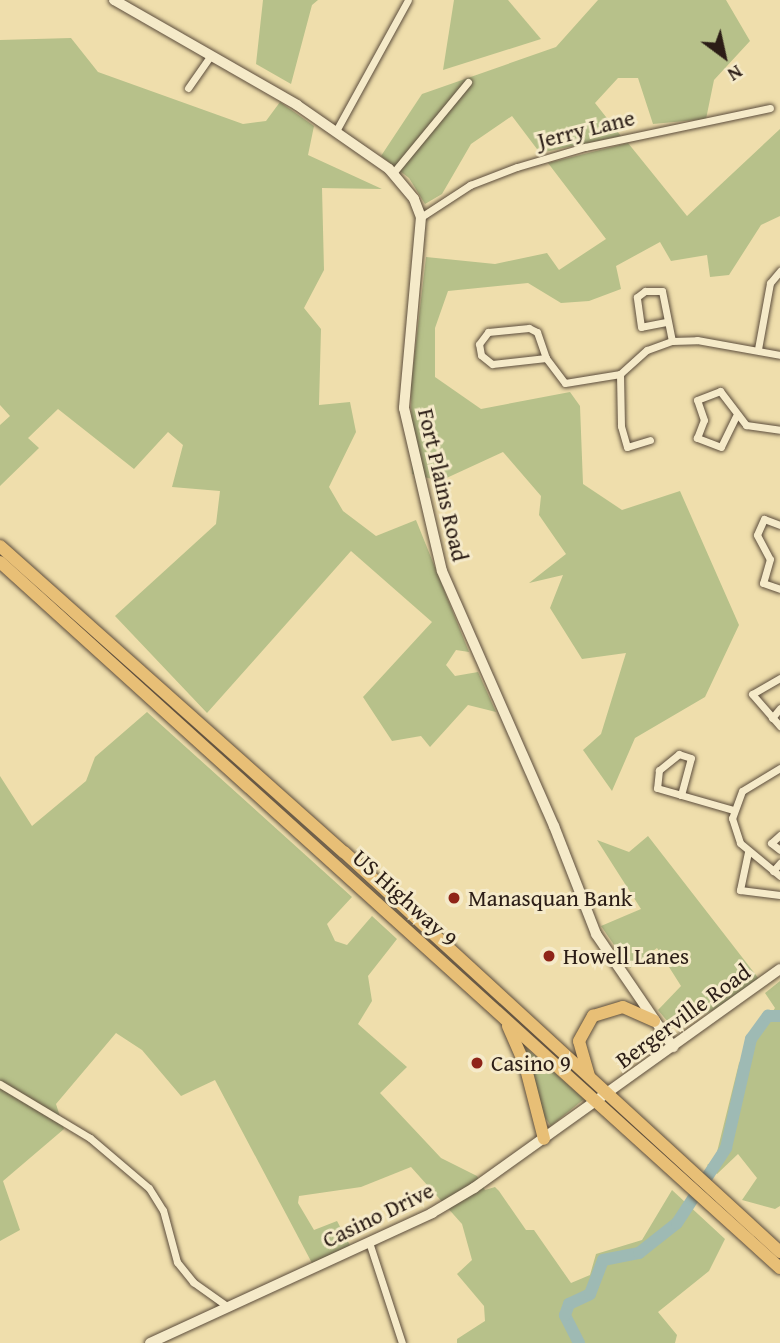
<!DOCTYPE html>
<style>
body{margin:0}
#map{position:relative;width:780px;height:1343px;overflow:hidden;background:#efdeac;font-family:"Gentium Book Plus",serif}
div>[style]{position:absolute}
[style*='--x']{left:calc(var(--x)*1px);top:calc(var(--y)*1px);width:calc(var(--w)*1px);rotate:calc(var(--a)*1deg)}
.green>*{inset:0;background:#b7c18a}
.river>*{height:12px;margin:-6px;padding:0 6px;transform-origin:6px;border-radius:6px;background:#9ebab4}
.roads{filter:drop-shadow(0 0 2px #5c4d3c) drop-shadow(0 0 2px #5c4d3c)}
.street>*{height:7px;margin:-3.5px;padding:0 3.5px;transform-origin:3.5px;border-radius:3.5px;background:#f5eac9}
.secondary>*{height:10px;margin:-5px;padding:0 5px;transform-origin:5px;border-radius:5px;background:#f5eac9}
.highway>*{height:12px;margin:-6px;padding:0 6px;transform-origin:6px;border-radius:6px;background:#e8bf76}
.dots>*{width:19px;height:19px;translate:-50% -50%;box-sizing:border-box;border:4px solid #f5eac9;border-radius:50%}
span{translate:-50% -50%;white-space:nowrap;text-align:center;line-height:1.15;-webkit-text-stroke:6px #f5eac9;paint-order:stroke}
.street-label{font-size:23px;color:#2b1d16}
.poi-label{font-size:23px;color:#2b1d16}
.left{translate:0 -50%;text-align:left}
.north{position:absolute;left:689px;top:21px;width:70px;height:70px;-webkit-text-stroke:5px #f5eac9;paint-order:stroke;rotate:147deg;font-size:19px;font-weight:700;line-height:28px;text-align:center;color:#2b1d16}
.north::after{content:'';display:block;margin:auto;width:24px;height:32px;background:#2b1d16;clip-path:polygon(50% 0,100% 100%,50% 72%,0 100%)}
</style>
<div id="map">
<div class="green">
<i style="clip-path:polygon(263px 0,318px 0,312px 5px,291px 84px,256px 64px)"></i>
<i style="clip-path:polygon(454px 0,508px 0,541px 39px,443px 70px)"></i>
<i style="clip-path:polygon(598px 0,726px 0,750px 41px,714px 80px,706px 119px,653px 124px,638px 78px,618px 78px,595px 103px,621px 136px,540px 153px,512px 116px,471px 144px,442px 194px,425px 204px,409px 178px,381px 156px,422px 94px,556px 47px)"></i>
<i style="clip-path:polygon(71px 38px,98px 72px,243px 124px,266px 121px,280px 102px,314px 126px,308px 155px,382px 189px,322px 188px,324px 270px,304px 308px,321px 329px,319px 405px,350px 402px,356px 432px,329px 487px,343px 511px,376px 536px,416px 520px,469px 652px,456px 650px,446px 665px,455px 676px,478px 672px,496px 712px,468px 705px,430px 747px,421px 736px,392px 741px,363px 697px,432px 622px,351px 551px,207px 713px,115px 616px,216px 524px,220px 491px,172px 487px,183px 445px,168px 432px,134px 469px,58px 409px,28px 438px,39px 448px,0 486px,0 425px,10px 416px,0 405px,0 40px)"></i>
<i style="clip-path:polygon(780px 129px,780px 216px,761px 225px,729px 275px,710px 277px,707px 255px,671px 261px,660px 242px,616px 266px,621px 289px,589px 301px,561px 303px,528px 283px,448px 291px,435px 328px,435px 377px,481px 409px,570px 392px,580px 406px,583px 484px,622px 510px,680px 491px,739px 625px,705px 697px,635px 738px,612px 791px,583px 750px,601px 734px,626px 653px,582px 659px,550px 608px,563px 575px,529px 583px,566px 554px,539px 515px,541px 496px,503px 452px,440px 481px,412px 474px,411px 385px,426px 257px,495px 264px,547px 253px,559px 270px,606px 239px,548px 163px,628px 143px,687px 216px)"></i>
<i style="clip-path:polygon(147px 712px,352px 897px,327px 924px,335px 941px,347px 945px,372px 916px,397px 939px,368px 976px,372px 1001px,358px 1024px,407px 1067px,380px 1093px,441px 1158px,477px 1176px,485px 1190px,495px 1187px,499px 1191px,526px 1230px,534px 1230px,571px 1283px,590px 1275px,596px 1254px,642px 1240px,672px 1190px,725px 1239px,709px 1271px,658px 1312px,677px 1335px,675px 1343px,457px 1343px,457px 1339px,485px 1321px,484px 1306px,457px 1274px,472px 1260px,462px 1224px,411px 1167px,361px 1187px,299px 1196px,298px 1203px,314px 1230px,337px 1221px,351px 1247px,313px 1265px,215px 1080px,181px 1096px,142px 1050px,116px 1033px,56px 1104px,64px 1129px,3px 1181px,20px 1230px,0 1241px,0 776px,32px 826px,86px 781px,95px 757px)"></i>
<i style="clip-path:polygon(648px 836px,759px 979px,720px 1007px,673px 1028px,658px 1010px,681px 986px,657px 948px,630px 968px,601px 926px,641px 909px,597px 840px,629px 852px)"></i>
<i style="clip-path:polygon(780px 981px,780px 1206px,775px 1209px,742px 1200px,757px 1178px,738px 1154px,717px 1174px,707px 1165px,715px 1160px,739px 1063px,775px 1008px,765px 993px)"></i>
<i style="clip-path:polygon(525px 1047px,584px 1099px,551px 1126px,544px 1116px)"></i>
</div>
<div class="river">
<i style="--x:579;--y:1343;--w:31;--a:-117"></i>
<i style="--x:565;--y:1315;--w:12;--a:-70"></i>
<i style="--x:569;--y:1304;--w:23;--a:-25"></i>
<i style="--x:590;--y:1294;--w:36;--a:-69"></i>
<i style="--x:603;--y:1260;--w:37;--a:-11"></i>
<i style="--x:639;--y:1253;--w:48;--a:-38.3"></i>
<i style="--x:677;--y:1223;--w:90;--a:-56.8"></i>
<i style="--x:726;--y:1148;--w:112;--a:-77.1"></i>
<i style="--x:751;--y:1039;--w:29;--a:-54"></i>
<i style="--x:768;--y:1016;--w:12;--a:0"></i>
</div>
<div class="roads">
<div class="street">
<i style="--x:188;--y:88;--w:40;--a:-55.1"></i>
<i style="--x:336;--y:131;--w:149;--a:-61.2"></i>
<i style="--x:393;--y:173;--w:118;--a:-50.5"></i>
<i style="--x:421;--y:217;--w:59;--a:-33.1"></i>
<i style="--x:470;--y:185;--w:50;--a:-21"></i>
<i style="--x:517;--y:167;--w:71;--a:-16.4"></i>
<i style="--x:585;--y:147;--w:189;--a:-11.9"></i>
<i style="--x:666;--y:322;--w:25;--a:169"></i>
<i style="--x:641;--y:327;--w:30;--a:-98"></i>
<i style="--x:637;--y:297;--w:10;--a:-37"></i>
<i style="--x:645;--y:291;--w:17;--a:0"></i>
<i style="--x:662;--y:291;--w:51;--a:78.7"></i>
<i style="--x:758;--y:349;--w:67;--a:-79.7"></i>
<i style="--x:770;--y:283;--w:16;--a:-50"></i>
<i style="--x:546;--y:358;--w:54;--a:173.7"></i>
<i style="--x:492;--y:364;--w:14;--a:-141"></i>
<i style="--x:481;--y:355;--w:11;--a:-100"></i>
<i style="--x:479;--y:344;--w:15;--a:-53"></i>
<i style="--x:488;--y:332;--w:41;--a:-5.6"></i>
<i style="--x:529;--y:328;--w:9;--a:27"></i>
<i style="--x:537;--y:332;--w:28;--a:71"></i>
<i style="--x:546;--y:358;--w:31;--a:53"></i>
<i style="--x:565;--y:383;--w:56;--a:-9.3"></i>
<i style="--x:736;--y:416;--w:34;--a:116"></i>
<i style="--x:721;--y:447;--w:26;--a:-159"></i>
<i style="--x:697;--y:438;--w:19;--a:-69"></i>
<i style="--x:704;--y:420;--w:21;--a:-109"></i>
<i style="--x:697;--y:400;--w:25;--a:-21"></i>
<i style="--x:720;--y:391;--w:43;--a:52.6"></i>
<i style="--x:746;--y:425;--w:34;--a:8"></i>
<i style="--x:650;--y:440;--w:24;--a:163"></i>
<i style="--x:627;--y:447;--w:22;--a:-106"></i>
<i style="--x:621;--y:426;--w:52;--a:-91.1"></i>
<i style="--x:620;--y:374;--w:36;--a:-42"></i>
<i style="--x:647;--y:350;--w:27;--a:-20"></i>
<i style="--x:672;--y:341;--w:25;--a:-2"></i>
<i style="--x:697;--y:340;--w:84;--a:10.2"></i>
<i style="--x:780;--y:525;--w:17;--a:-159"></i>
<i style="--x:764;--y:519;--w:17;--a:114"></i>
<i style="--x:757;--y:535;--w:27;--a:62"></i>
<i style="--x:770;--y:559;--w:25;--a:106"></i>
<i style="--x:763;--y:583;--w:18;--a:19"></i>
<i style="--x:780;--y:678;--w:32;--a:150"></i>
<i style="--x:752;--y:694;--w:43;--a:48.8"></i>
<i style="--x:772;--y:718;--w:13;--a:-51"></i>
<i style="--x:780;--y:768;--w:44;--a:148.8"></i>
<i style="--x:742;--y:791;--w:29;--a:110"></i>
<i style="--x:732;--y:818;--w:26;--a:72"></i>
<i style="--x:740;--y:843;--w:52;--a:39.5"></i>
<i style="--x:681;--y:795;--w:38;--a:-75"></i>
<i style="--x:691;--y:758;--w:13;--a:-162"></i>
<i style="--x:679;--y:754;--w:26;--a:141"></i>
<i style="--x:659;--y:770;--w:18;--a:96"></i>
<i style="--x:657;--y:788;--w:25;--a:16"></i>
<i style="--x:681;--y:795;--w:54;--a:16.1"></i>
<i style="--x:780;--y:835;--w:12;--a:138"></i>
<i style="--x:771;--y:843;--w:11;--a:38"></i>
<i style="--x:748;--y:852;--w:39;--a:102"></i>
<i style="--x:740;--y:890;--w:40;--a:7.1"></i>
<i style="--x:773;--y:871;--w:11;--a:-49"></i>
<i style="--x:0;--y:1084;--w:105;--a:31"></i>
<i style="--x:90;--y:1138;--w:77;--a:40.3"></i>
<i style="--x:149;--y:1188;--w:26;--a:58"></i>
<i style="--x:163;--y:1210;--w:54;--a:74.9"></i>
<i style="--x:177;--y:1262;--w:26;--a:51"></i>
<i style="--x:193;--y:1282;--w:43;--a:35.5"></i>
<i style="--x:369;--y:1242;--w:106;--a:71.9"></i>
</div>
<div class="secondary">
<i style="--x:114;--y:0;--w:211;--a:29.8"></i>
<i style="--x:297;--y:105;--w:112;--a:34.8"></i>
<i style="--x:389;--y:169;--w:39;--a:50"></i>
<i style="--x:414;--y:199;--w:19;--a:69"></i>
<i style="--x:421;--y:217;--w:192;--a:95.1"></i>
<i style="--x:404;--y:408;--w:167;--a:76.9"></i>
<i style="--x:442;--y:571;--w:279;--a:66.3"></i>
<i style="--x:554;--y:826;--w:116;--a:68.7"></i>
<i style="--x:596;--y:934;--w:137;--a:55.7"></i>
<i style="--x:150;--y:1343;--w:311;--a:-24.7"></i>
<i style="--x:432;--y:1213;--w:49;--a:-30.8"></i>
<i style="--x:474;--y:1188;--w:376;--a:-35.6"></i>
</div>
<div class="highway">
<i style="--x:0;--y:546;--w:460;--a:41.7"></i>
<i style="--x:344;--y:852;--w:592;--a:42.53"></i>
<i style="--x:0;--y:562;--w:1052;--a:42.15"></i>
<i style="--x:508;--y:1026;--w:43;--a:66.4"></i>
<i style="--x:525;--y:1065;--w:76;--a:75.6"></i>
<i style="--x:589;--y:1076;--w:36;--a:-106"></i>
<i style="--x:579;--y:1041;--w:29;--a:-61"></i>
<i style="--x:593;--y:1016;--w:31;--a:-17"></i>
<i style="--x:623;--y:1007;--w:34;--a:24"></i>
</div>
</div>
<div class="dots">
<i style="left:454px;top:898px;background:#8f2418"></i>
<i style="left:549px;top:956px;background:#8f2418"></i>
<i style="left:477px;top:1063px;background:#8f2418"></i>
</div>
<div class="street-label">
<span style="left:586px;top:129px;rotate:-14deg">Jerry Lane</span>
<span style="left:443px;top:485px;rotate:77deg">Fort Plains Road</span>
<span style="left:405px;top:898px;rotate:42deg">US Highway 9</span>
<span style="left:683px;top:1016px;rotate:-36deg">Bergerville Road</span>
<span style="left:378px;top:1215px;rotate:-26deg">Casino Drive</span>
</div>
<div class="poi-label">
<span class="left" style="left:468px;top:898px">Manasquan Bank</span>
<span class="left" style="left:563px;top:956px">Howell Lanes</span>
<span class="left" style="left:491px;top:1063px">Casino 9</span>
</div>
<div class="north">N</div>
</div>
